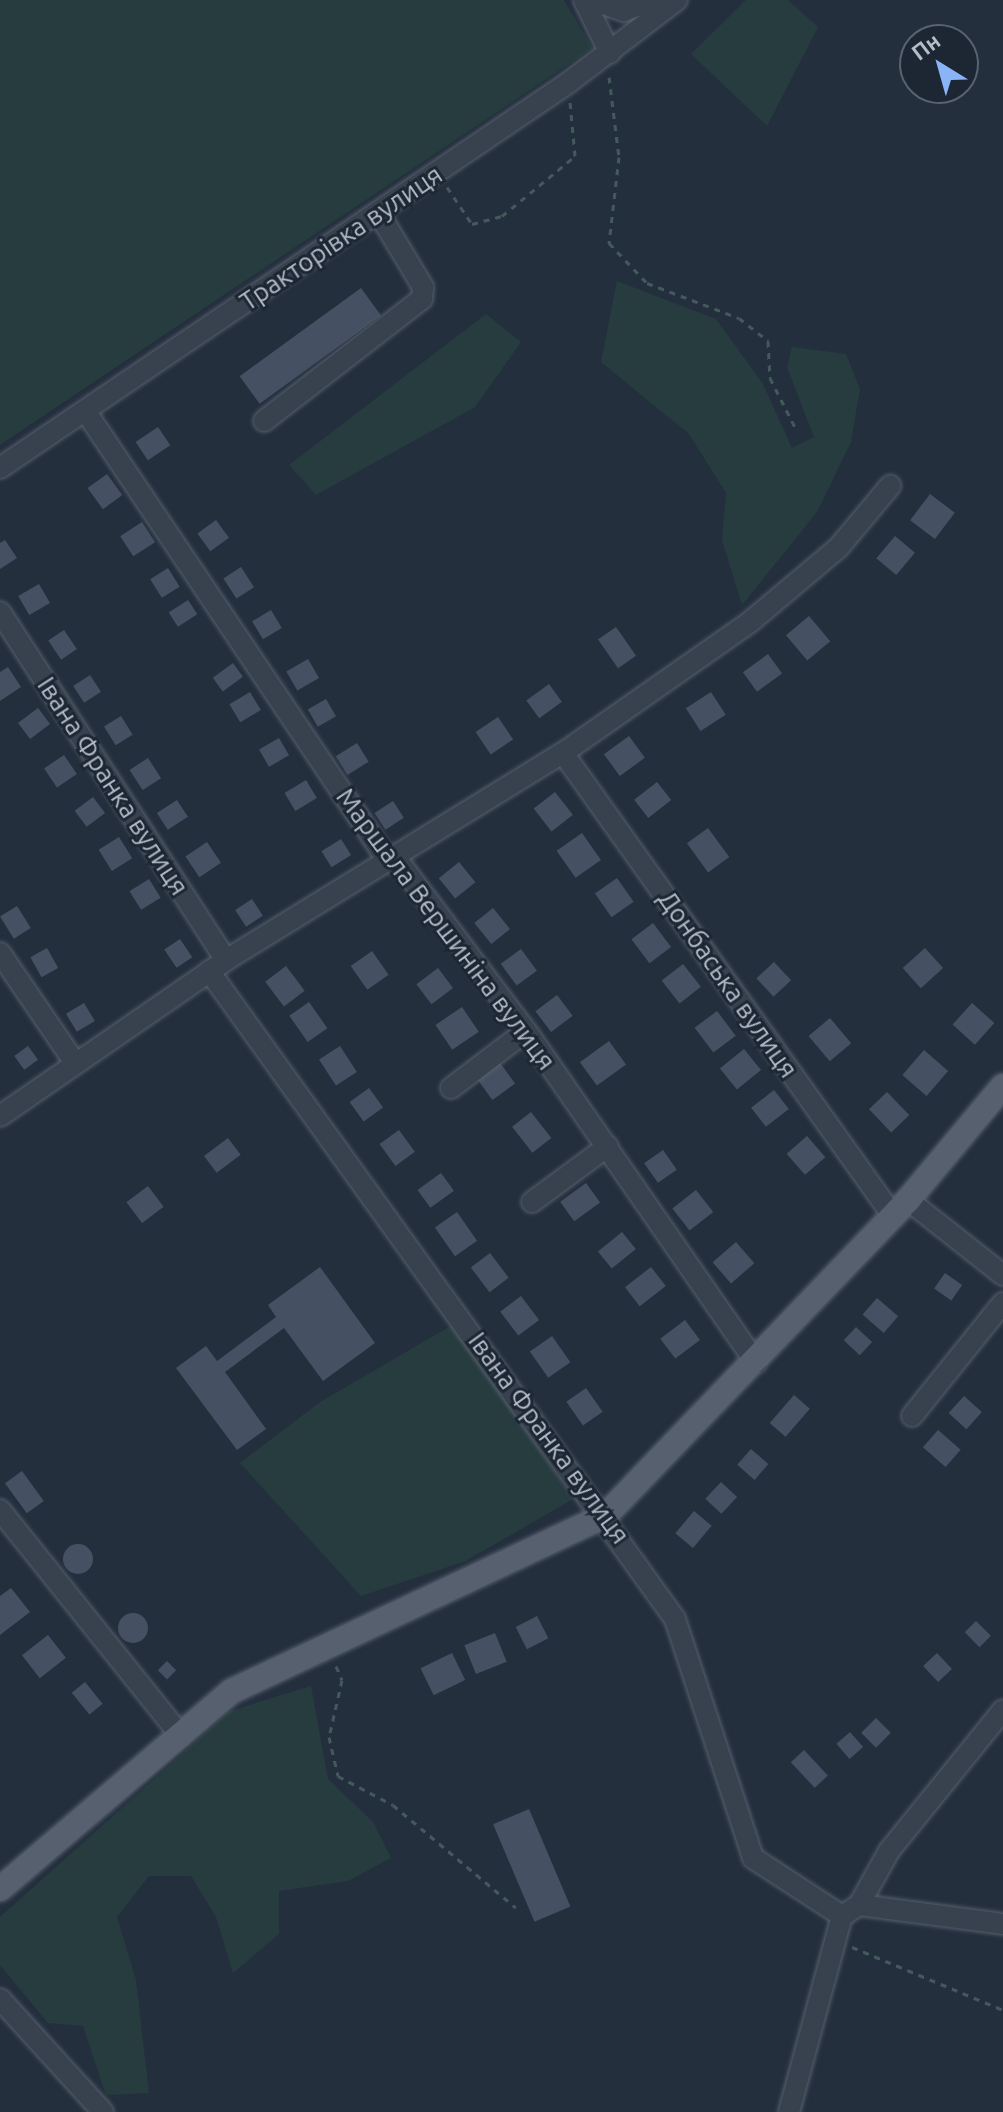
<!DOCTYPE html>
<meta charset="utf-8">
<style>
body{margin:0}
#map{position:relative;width:1003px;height:2112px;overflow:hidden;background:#242f3e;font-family:Ubuntu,sans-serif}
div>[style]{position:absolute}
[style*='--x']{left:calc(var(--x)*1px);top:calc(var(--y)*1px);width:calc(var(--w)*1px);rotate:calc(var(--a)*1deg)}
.green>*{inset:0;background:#263c3f}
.building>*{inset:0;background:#455162;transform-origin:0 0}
.round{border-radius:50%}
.path>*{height:3px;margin-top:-1.5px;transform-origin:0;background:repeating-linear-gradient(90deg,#44595c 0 6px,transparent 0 12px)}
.roads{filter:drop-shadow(0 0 2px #565f6c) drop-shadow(0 0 2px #565f6c)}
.minor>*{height:20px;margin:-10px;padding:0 10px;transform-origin:10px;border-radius:10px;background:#38414e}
.major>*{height:24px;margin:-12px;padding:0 12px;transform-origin:12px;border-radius:12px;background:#56606e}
span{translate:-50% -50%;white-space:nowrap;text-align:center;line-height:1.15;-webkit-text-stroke:6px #1d2633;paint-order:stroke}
.street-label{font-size:26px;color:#b4bcc9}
.north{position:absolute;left:899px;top:24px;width:80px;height:80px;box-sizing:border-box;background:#1d2633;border:2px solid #59626f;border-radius:50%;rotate:323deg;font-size:22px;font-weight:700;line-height:32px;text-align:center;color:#b4bcc9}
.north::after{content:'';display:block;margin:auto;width:28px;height:36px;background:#8ab4f8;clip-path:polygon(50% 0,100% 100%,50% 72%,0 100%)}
</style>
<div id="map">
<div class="green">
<i style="clip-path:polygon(0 0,564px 0,593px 48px,0 445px)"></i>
<i style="clip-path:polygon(746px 0,788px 0,818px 27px,767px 126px,691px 54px)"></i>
<i style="clip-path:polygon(617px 281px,716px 319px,763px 384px,792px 448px,814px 437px,787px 367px,792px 347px,846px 354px,860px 389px,851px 442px,817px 512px,742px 605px,722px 540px,726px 493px,689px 434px,601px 362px)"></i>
<i style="clip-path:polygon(486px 314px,521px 342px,475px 407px,316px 495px,289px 465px)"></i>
<i style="clip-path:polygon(454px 1324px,573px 1499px,466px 1561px,361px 1596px,240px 1463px,320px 1402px)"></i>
<i style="clip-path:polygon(311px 1686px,328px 1779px,373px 1822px,391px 1858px,348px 1881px,279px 1891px,279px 1934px,233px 1973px,216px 1917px,191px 1876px,149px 1876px,117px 1917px,136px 1980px,149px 2093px,106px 2095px,83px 2026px,48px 2023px,0 1965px,0 1917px,230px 1711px)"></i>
</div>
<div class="building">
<i style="left:361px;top:288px;width:34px;height:150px;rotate:54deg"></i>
<i style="left:158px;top:427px;width:22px;height:27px;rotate:56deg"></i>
<i style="left:107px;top:474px;width:26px;height:24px;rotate:54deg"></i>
<i style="left:930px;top:494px;width:31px;height:33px;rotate:37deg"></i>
<i style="left:216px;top:520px;width:22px;height:23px;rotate:54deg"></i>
<i style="left:142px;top:522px;width:24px;height:26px;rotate:57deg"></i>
<i style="left:895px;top:536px;width:26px;height:29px;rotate:40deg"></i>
<i style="clip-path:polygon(5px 540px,17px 558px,0 569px,0 543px)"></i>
<i style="left:241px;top:567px;width:24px;height:21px;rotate:57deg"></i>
<i style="left:168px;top:568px;width:22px;height:21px;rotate:58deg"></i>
<i style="left:39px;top:584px;width:22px;height:24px;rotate:60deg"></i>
<i style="left:188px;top:600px;width:17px;height:23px;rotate:57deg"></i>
<i style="left:271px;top:610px;width:21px;height:22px;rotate:59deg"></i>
<i style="left:809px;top:616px;width:33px;height:30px;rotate:50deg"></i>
<i style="left:616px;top:627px;width:35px;height:22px;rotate:55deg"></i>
<i style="left:64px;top:630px;width:23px;height:19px;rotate:56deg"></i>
<i style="left:768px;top:654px;width:24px;height:31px;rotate:54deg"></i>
<i style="left:308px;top:659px;width:22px;height:25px;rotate:60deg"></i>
<i style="left:233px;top:663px;width:17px;height:25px;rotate:54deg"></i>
<i style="clip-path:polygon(8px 667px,21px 687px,0 701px,0 672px)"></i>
<i style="left:90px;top:675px;width:20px;height:20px;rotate:57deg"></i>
<i style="left:549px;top:684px;width:22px;height:28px;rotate:54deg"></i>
<i style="left:250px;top:692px;width:21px;height:24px;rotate:59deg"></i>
<i style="left:711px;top:692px;width:27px;height:30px;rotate:57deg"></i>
<i style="left:326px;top:699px;width:20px;height:21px;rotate:60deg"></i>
<i style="left:38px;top:708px;width:20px;height:25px;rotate:53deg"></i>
<i style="left:121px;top:716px;width:22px;height:20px;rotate:58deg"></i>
<i style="left:498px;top:717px;width:27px;height:27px;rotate:56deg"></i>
<i style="left:629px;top:736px;width:27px;height:31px;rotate:54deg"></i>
<i style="left:279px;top:738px;width:20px;height:23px;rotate:60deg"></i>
<i style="left:357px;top:743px;width:22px;height:25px;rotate:58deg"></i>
<i style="left:64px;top:755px;width:23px;height:24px;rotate:56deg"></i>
<i style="left:148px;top:758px;width:24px;height:22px;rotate:57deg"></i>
<i style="left:306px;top:780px;width:21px;height:25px;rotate:59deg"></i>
<i style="left:657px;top:782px;width:23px;height:29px;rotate:52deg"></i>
<i style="left:555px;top:792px;width:29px;height:27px;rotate:52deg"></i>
<i style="left:93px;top:797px;width:20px;height:23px;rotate:53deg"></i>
<i style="left:177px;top:800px;width:20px;height:24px;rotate:57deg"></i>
<i style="left:393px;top:801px;width:20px;height:22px;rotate:57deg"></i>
<i style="left:708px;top:828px;width:36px;height:26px;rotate:54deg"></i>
<i style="left:582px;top:833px;width:33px;height:31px;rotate:55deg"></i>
<i style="left:119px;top:837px;width:25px;height:24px;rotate:58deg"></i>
<i style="left:341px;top:839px;width:19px;height:23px;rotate:58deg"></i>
<i style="left:207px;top:842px;width:25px;height:26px;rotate:56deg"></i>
<i style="left:459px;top:862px;width:26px;height:26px;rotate:51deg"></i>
<i style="left:617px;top:878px;width:29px;height:27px;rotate:55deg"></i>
<i style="left:149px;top:879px;width:22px;height:23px;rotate:58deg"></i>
<i style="left:252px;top:899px;width:20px;height:20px;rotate:57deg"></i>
<i style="left:17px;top:906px;width:26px;height:20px;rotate:58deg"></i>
<i style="left:493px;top:908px;width:27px;height:24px;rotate:51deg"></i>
<i style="left:653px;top:923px;width:30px;height:27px;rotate:53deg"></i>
<i style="left:180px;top:939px;width:22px;height:19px;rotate:56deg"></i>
<i style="left:47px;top:948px;width:23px;height:19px;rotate:61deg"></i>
<i style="left:925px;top:948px;width:27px;height:30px;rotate:48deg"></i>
<i style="left:521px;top:949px;width:27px;height:25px;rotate:54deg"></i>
<i style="left:372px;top:951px;width:29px;height:26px;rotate:55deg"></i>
<i style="left:774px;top:962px;width:25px;height:24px;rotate:47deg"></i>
<i style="left:683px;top:964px;width:29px;height:27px;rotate:52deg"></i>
<i style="left:286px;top:966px;width:31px;height:26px;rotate:53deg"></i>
<i style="left:438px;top:968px;width:25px;height:27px;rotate:53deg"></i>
<i style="left:557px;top:995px;width:26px;height:27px;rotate:53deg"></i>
<i style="left:309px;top:1002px;width:32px;height:24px;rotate:55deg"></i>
<i style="left:84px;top:1003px;width:21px;height:21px;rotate:59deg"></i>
<i style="left:972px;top:1003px;width:30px;height:29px;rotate:42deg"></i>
<i style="left:462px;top:1007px;width:30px;height:32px;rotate:56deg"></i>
<i style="left:717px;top:1011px;width:31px;height:28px;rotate:53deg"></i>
<i style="left:830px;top:1018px;width:33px;height:28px;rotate:50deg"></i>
<i style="left:609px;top:1041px;width:29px;height:36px;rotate:54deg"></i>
<i style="left:28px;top:1046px;width:17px;height:17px;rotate:54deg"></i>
<i style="left:340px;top:1046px;width:31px;height:25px;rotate:57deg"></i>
<i style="left:744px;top:1049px;width:27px;height:31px;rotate:51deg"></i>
<i style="left:924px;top:1050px;width:32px;height:33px;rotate:41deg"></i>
<i style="left:498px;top:1060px;width:29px;height:28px;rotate:54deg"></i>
<i style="left:369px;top:1088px;width:24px;height:24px;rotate:54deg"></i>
<i style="left:774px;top:1090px;width:24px;height:29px;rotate:52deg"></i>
<i style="left:887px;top:1092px;width:32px;height:25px;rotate:46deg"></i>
<i style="left:531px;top:1112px;width:33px;height:24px;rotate:52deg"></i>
<i style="left:399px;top:1130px;width:27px;height:24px;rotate:54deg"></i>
<i style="left:807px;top:1136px;width:28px;height:27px;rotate:49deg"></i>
<i style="left:228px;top:1138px;width:21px;height:30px;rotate:53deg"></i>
<i style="left:663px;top:1150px;width:24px;height:23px;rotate:55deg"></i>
<i style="left:441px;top:1173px;width:22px;height:29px;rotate:54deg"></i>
<i style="left:586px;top:1183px;width:24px;height:32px;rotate:54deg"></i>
<i style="left:148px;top:1186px;width:26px;height:27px;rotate:53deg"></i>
<i style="left:696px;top:1190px;width:28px;height:30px;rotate:52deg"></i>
<i style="left:457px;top:1212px;width:35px;height:27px;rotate:55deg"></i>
<i style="left:622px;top:1232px;width:22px;height:31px;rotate:51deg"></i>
<i style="left:736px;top:1242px;width:28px;height:31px;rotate:49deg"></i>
<i style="left:490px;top:1253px;width:31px;height:24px;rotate:53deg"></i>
<i style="clip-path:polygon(320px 1267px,375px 1343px,323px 1381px,284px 1328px,225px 1372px,266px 1429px,237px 1450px,176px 1368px,206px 1346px,217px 1361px,276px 1317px,268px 1305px)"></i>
<i style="left:651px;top:1267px;width:24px;height:33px;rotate:52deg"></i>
<i style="left:945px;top:1273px;width:21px;height:19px;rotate:35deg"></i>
<i style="left:521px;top:1296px;width:30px;height:26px;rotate:53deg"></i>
<i style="left:877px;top:1298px;width:28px;height:22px;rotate:41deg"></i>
<i style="left:685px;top:1320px;width:25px;height:31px;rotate:53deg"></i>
<i style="left:856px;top:1327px;width:22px;height:18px;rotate:43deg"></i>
<i style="left:552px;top:1336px;width:32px;height:27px;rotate:55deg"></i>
<i style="left:586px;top:1388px;width:29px;height:24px;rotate:55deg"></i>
<i style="left:794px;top:1395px;width:21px;height:37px;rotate:41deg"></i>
<i style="left:964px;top:1396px;width:24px;height:23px;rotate:42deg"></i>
<i style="left:938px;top:1430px;width:30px;height:23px;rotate:41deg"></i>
<i style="left:751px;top:1449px;width:23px;height:21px;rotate:41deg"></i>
<i style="left:22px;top:1471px;width:37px;height:21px;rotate:54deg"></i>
<i style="left:721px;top:1482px;width:22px;height:23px;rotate:43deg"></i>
<i style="left:694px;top:1511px;width:23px;height:29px;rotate:40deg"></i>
<i class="round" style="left:63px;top:1544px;width:30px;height:30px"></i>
<i style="clip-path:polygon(11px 1588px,30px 1612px,0 1635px,0 1596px)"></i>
<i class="round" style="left:118px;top:1613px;width:30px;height:30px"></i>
<i style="left:537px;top:1616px;width:25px;height:24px;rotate:63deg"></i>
<i style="left:976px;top:1621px;width:21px;height:16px;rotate:45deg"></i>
<i style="left:495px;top:1633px;width:31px;height:33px;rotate:68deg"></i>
<i style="left:48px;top:1635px;width:29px;height:33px;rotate:52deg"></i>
<i style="left:452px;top:1653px;width:30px;height:35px;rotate:64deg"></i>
<i style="left:937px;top:1653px;width:22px;height:19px;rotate:47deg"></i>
<i style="left:167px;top:1661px;width:13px;height:13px;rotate:45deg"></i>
<i style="left:85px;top:1682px;width:28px;height:17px;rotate:51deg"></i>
<i style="left:876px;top:1718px;width:21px;height:21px;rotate:45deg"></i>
<i style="left:850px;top:1732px;width:20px;height:18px;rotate:49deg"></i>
<i style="left:804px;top:1750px;width:35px;height:18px;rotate:47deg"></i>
<i style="left:529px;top:1809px;width:106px;height:39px;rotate:67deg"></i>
</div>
<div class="path">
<i style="--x:609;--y:77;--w:81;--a:82.9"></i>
<i style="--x:619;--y:157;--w:87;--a:96.6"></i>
<i style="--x:609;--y:243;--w:55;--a:46.5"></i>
<i style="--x:647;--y:283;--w:98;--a:20.8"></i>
<i style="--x:739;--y:318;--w:37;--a:38"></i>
<i style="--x:768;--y:341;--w:37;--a:87"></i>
<i style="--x:770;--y:378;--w:59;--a:63"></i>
<i style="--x:447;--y:187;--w:45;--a:56"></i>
<i style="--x:472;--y:224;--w:31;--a:-15"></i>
<i style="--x:502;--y:216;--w:94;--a:-39.4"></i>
<i style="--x:575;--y:156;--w:54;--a:-95.3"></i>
<i style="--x:336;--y:1666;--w:15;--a:67"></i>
<i style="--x:342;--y:1680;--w:58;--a:102.8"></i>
<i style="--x:329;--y:1737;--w:40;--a:77"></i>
<i style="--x:338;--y:1776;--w:62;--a:27.8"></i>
<i style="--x:393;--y:1805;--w:160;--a:39.9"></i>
<i style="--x:852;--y:1947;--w:164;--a:22.6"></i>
</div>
<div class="roads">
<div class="minor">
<i style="--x:584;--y:0;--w:59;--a:63.9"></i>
<i style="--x:592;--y:0;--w:34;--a:19"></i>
<i style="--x:624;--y:11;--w:30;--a:-21"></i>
<i style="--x:86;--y:412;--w:541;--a:56.07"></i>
<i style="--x:388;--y:861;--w:15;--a:20"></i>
<i style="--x:402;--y:866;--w:211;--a:53.1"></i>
<i style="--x:529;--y:1035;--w:399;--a:55.3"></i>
<i style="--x:264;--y:421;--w:200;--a:-37.7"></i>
<i style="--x:422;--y:299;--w:12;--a:-85"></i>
<i style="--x:423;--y:287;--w:87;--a:-121"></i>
<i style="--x:0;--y:468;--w:686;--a:-34.13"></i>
<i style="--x:568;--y:83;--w:137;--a:-37.3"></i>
<i style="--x:0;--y:612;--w:415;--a:57"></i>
<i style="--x:563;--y:753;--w:569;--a:54.52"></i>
<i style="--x:0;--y:953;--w:133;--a:55.7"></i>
<i style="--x:209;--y:971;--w:798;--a:54.28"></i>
<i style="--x:675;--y:1619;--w:251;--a:71.9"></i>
<i style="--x:753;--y:1858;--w:106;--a:33.1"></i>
<i style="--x:451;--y:1088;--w:94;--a:-37.2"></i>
<i style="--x:0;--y:1116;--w:275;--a:-34.6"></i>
<i style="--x:226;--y:960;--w:395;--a:-31.6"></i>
<i style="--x:563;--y:753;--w:228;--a:-35"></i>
<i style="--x:750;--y:622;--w:116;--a:-40.1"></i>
<i style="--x:839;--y:547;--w:80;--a:-50.1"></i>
<i style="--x:908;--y:1200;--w:121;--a:38.3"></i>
<i style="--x:532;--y:1202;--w:94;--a:-36.4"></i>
<i style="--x:912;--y:1416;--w:145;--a:-51.2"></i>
<i style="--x:0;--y:1510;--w:288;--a:51.3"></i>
<i style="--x:859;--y:1905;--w:145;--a:7.5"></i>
<i style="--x:842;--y:1916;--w:20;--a:-33"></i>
<i style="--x:859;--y:1905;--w:62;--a:-60.9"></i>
<i style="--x:889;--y:1851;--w:181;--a:-51"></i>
<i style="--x:0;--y:1999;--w:153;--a:47.7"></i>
<i style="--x:789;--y:2112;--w:203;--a:-74.9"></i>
</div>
<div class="major">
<i style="--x:0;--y:1889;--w:305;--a:-40.5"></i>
<i style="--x:232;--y:1691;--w:413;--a:-25.2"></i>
<i style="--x:606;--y:1515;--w:436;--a:-46.2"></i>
<i style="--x:908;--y:1200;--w:148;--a:-50.2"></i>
</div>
</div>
<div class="street-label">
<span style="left:341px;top:238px;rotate:-34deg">Тракторівка вулиця</span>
<span style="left:113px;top:786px;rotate:57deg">Івана Франка вулиця</span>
<span style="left:446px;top:929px;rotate:53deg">Маршала Вершиніна вулиця</span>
<span style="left:728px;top:984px;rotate:55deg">Донбаська вулиця</span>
<span style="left:549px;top:1438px;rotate:54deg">Івана Франка вулиця</span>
</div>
<div class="north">Пн</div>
</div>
